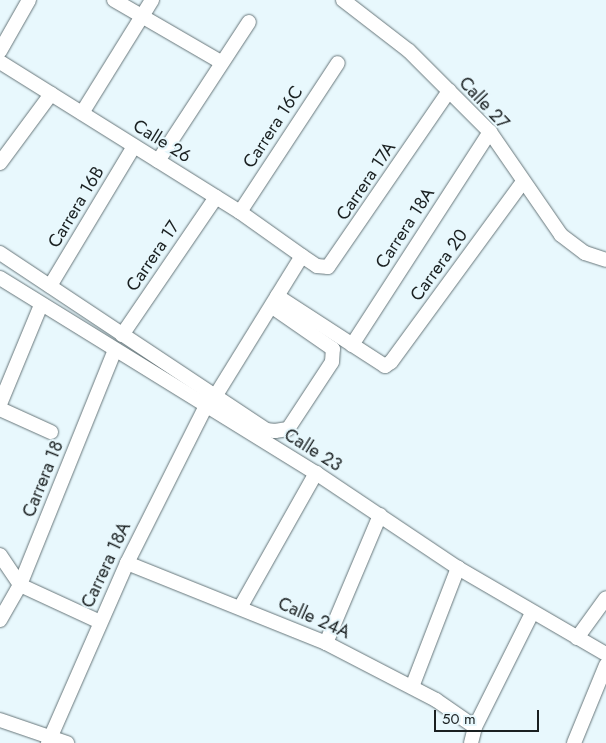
<!DOCTYPE html>
<style>
body{margin:0}
#map{position:relative;width:606px;height:743px;overflow:hidden;background:#e8f8fd;font-family:Jost,sans-serif}
div>[style]{position:absolute}
[style*='--x']{left:calc(var(--x)*1px);top:calc(var(--y)*1px);width:calc(var(--w)*1px);rotate:calc(var(--a)*1deg)}
.roads{filter:drop-shadow(0 0 1px #67767a) drop-shadow(0 0 1px #67767a)}
.minor>*{height:14px;margin:-7px;padding:0 7px;transform-origin:7px;border-radius:7px;background:#fff}
span{translate:-50% -50%;white-space:nowrap;text-align:center;line-height:1.15;-webkit-text-stroke:4px #e8f8fd;paint-order:stroke}
.street-label{font-size:18px;color:#1a2021}
.scale{position:absolute;left:434px;top:710px;width:105px;height:22px;box-sizing:border-box;border:2px solid #1a2021;border-top:0;padding-left:6px;font-size:15px;line-height:18px;white-space:nowrap;color:#1a2021;-webkit-text-stroke:4px #e8f8fd;paint-order:stroke}
</style>
<div id="map">
<div class="roads">
<div class="minor">
<i style="--x:114;--y:0;--w:124;--a:30.1"></i>
<i style="--x:343;--y:0;--w:83;--a:37.7"></i>
<i style="--x:409;--y:51;--w:115;--a:45"></i>
<i style="--x:490;--y:132;--w:125;--a:55.4"></i>
<i style="--x:561;--y:235;--w:30;--a:37"></i>
<i style="--x:585;--y:253;--w:22;--a:18"></i>
<i style="--x:0;--y:51;--w:59;--a:-60.4"></i>
<i style="--x:0;--y:62;--w:283;--a:32"></i>
<i style="--x:240;--y:212;--w:76;--a:35.4"></i>
<i style="--x:302;--y:256;--w:18;--a:34"></i>
<i style="--x:317;--y:266;--w:11;--a:5"></i>
<i style="--x:328;--y:267;--w:214;--a:-55.5"></i>
<i style="--x:82;--y:113;--w:133;--a:-58.2"></i>
<i style="--x:158;--y:161;--w:166;--a:-56.8"></i>
<i style="--x:0;--y:163;--w:86;--a:-53.5"></i>
<i style="--x:240;--y:212;--w:178;--a:-56.7"></i>
<i style="--x:0;--y:253;--w:320;--a:33.6"></i>
<i style="--x:266;--y:430;--w:9;--a:6"></i>
<i style="--x:275;--y:431;--w:13;--a:-9"></i>
<i style="--x:288;--y:429;--w:80;--a:-56.7"></i>
<i style="--x:332;--y:362;--w:13;--a:-86"></i>
<i style="--x:333;--y:349;--w:75;--a:-145.3"></i>
<i style="--x:0;--y:278;--w:371;--a:31.7"></i>
<i style="--x:316;--y:473;--w:171;--a:33.8"></i>
<i style="--x:458;--y:568;--w:171;--a:30.2"></i>
<i style="--x:50;--y:286;--w:163;--a:-59"></i>
<i style="--x:277;--y:296;--w:129;--a:32.9"></i>
<i style="--x:385;--y:366;--w:7;--a:-34"></i>
<i style="--x:391;--y:362;--w:222;--a:-53.8"></i>
<i style="--x:122;--y:335;--w:167;--a:-55.7"></i>
<i style="--x:352;--y:345;--w:254;--a:-57.1"></i>
<i style="--x:216;--y:395;--w:163;--a:-58.3"></i>
<i style="--x:0;--y:404;--w:107;--a:-67.5"></i>
<i style="--x:0;--y:409;--w:56;--a:24.3"></i>
<i style="--x:0;--y:555;--w:36;--a:56"></i>
<i style="--x:20;--y:585;--w:88;--a:24.8"></i>
<i style="--x:127;--y:563;--w:214;--a:21.9"></i>
<i style="--x:326;--y:643;--w:124;--a:27.4"></i>
<i style="--x:436;--y:700;--w:47;--a:34.7"></i>
<i style="--x:241;--y:606;--w:153;--a:-60.6"></i>
<i style="--x:0;--y:620;--w:40;--a:-60.3"></i>
<i style="--x:20;--y:585;--w:253;--a:-68"></i>
<i style="--x:577;--y:638;--w:49;--a:-54.1"></i>
<i style="--x:326;--y:643;--w:139;--a:-67.1"></i>
<i style="--x:412;--y:687;--w:128;--a:-68.9"></i>
<i style="--x:0;--y:720;--w:71;--a:18.9"></i>
<i style="--x:48;--y:743;--w:197;--a:-66.3"></i>
<i style="--x:127;--y:563;--w:176;--a:-63.3"></i>
<i style="--x:471;--y:743;--w:16;--a:-76"></i>
<i style="--x:475;--y:727;--w:127;--a:-63.4"></i>
<i style="--x:574;--y:743;--w:84;--a:-67.7"></i>
</div>
</div>
<div class="street-label">
<span style="left:484px;top:103px;rotate:47deg">Calle 27</span>
<span style="left:273px;top:127px;rotate:-57deg">Carrera 16C</span>
<span style="left:162px;top:141px;rotate:32deg">Calle 26</span>
<span style="left:366px;top:181px;rotate:-56deg">Carrera 17A</span>
<span style="left:76px;top:207px;rotate:-59deg">Carrera 16B</span>
<span style="left:405px;top:228px;rotate:-57deg">Carrera 18A</span>
<span style="left:153px;top:256px;rotate:-56deg">Carrera 17</span>
<span style="left:439px;top:265px;rotate:-54deg">Carrera 20</span>
<span style="left:313px;top:450px;rotate:32deg">Calle 23</span>
<span style="left:43px;top:479px;rotate:-68deg">Carrera 18</span>
<span style="left:106px;top:565px;rotate:-65deg">Carrera 18A</span>
<span style="left:314px;top:618px;rotate:24deg">Calle 24A</span>
</div>
<div class="scale">50 m</div>
</div>
